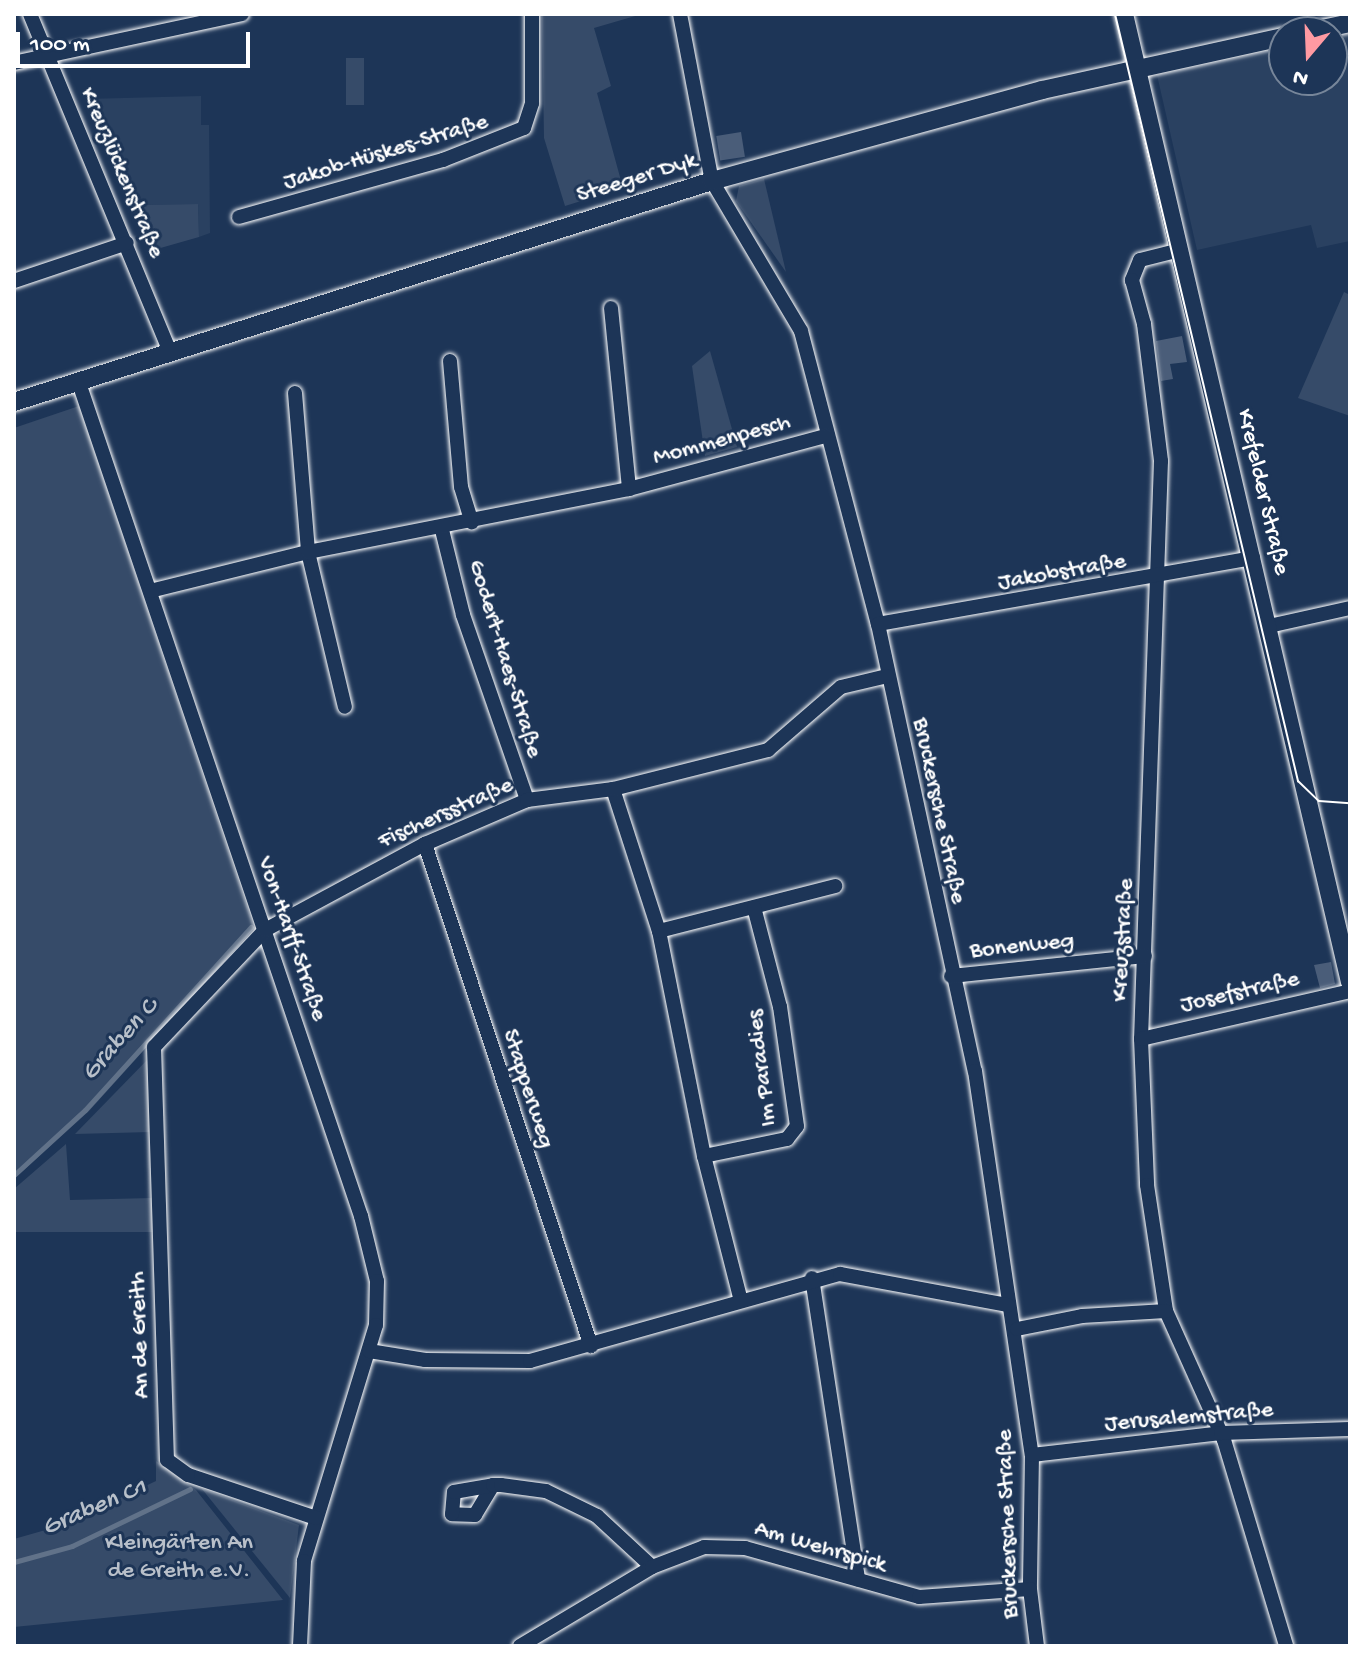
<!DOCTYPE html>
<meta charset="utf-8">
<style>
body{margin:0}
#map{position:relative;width:1364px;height:1660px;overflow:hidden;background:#1d3557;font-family:"Gochi Hand",sans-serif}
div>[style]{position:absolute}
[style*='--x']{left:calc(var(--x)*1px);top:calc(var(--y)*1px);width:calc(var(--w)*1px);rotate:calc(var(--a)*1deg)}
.built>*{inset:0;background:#2a4161}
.green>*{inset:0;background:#364b69;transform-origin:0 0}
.stream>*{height:5px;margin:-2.5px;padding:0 2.5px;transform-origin:2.5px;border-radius:2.5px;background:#617289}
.building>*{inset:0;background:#4a5d79;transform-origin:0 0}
.roads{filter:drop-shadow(0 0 2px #fff) drop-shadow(0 0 2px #fff)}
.minor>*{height:14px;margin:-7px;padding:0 7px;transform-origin:7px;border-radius:7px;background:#1d3557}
.tertiary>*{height:18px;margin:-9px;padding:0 9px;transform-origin:9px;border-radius:9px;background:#1d3557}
.tram>*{height:2px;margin:-1px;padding:0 1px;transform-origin:1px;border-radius:1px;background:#fff}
span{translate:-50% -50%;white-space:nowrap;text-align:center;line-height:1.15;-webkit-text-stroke:6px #1d3557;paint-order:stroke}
.street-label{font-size:24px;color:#fff}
.park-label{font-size:24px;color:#b9c0ca}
.water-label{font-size:26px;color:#b8c0ca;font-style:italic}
.frame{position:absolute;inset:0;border:16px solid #fff;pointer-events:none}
.north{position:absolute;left:1268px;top:16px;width:80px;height:80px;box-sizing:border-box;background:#1d3557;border:2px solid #77869a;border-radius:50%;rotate:199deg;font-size:22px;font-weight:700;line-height:32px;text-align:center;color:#fff}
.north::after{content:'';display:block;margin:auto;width:28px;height:36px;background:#ff9aa2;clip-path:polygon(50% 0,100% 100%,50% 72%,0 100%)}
.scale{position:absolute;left:16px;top:32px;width:234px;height:36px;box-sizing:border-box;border:4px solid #fff;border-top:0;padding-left:10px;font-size:24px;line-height:28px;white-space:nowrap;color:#fff;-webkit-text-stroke:6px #1d3557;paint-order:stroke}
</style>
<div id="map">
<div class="built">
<i style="clip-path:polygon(1350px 34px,1350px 241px,1317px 248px,1311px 225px,1197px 250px,1157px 75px,1284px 48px,1284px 80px,1332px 80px,1332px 38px)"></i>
<i style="clip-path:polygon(201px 96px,201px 125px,209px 125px,210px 233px,199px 237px,198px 204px,130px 205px,86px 99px)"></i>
</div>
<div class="green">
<i style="clip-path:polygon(542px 14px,642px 14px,594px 28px,611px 86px,597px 93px,623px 188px,565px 206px,544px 138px)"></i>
<i style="left:346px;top:58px;width:18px;height:47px"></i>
<i style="clip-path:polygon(764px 179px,786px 272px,736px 201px,739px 186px)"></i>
<i style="clip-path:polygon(198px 204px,199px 237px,150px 251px,130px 205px)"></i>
<i style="clip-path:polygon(1344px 292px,1350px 295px,1350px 416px,1298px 398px)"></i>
<i style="clip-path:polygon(710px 351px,737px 447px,705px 456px,692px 366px)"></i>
<i style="clip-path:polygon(79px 406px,254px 928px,89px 1111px,14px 1179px,14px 428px)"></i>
<i style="clip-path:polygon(150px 1057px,151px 1132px,75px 1134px)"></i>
<i style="clip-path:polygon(66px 1144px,70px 1200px,152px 1198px,153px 1232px,14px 1232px,14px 1189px)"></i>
<i style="clip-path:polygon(156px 1461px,196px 1490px,283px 1600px,14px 1627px,14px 1539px,63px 1525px,156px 1481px)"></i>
<i style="clip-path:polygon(203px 1489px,299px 1525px,290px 1598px,202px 1489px)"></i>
</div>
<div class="stream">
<i style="--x:14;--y:1175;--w:96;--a:-42.5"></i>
<i style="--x:85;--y:1110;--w:247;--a:-47.8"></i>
<i style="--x:14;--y:1562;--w:60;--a:-15.4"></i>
<i style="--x:72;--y:1546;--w:131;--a:-25.8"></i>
</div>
<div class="building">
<i style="left:741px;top:132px;width:25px;height:25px;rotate:81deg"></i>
<i style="clip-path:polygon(1182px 336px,1187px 362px,1170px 364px,1173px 379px,1161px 381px,1156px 341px)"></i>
<i style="clip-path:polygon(1331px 962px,1335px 984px,1320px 988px,1314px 965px)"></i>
</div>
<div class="roads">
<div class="minor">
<i style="--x:30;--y:14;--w:363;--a:67.5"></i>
<i style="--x:680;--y:14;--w:170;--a:79.2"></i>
<i style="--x:712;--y:181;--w:174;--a:59.3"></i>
<i style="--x:801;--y:331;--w:303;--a:75.3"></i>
<i style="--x:878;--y:624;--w:457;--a:77.8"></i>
<i style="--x:975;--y:1071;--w:388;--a:81.6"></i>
<i style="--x:1032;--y:1455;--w:134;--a:90.9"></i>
<i style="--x:1030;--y:1589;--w:57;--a:83"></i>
<i style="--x:14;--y:63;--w:233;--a:-12.1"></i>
<i style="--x:239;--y:217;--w:212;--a:-15.6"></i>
<i style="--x:443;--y:160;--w:87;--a:-21.6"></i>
<i style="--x:524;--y:128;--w:26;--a:-72"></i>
<i style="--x:532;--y:103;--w:89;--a:-90"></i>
<i style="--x:1180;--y:250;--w:41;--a:166"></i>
<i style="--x:1140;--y:260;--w:22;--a:112"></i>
<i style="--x:1132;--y:280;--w:46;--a:74.7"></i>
<i style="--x:1144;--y:324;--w:138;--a:82.9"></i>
<i style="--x:1161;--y:461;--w:578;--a:91.98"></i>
<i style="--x:1141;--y:1039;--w:146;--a:87.6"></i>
<i style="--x:1147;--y:1185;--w:127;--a:81.4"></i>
<i style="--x:1166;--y:1311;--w:141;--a:65.8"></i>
<i style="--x:1224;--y:1440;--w:215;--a:73.2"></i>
<i style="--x:14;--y:281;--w:119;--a:-18.6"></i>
<i style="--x:611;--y:308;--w:182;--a:84.3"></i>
<i style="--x:450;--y:361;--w:126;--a:85"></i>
<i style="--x:461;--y:487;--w:37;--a:73"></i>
<i style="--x:78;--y:380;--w:883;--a:71.3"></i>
<i style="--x:361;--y:1216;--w:67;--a:76.2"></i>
<i style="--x:377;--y:1281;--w:44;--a:91.3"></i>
<i style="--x:376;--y:1325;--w:247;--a:107"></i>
<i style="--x:304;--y:1561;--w:85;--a:92.7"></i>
<i style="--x:295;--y:393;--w:160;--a:85.3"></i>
<i style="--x:308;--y:552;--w:159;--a:76.6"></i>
<i style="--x:442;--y:530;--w:88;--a:76.1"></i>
<i style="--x:463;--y:615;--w:196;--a:70.9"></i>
<i style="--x:150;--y:591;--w:163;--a:-13.9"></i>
<i style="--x:308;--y:552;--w:327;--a:-11.1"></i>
<i style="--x:629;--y:489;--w:204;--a:-15.1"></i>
<i style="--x:878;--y:624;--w:381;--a:-10"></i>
<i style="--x:1269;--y:626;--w:83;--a:-12.5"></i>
<i style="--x:613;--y:789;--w:149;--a:72.1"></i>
<i style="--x:659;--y:931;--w:229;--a:78.7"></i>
<i style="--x:704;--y:1156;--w:146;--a:75.7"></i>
<i style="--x:425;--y:844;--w:529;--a:71.7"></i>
<i style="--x:659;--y:931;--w:182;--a:-14.3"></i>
<i style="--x:951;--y:976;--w:195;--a:-5.9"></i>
<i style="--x:1141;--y:1039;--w:214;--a:-12.9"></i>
<i style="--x:704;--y:1156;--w:85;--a:-11.6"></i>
<i style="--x:787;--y:1139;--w:16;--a:-52"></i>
<i style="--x:797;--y:1126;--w:120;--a:-98.1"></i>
<i style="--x:780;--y:1007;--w:103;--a:-104.6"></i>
<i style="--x:812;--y:1278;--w:305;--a:81.3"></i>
<i style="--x:1017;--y:1329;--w:66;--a:-11.3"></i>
<i style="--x:1082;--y:1316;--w:84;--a:-3.4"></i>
<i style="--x:369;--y:1351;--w:57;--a:9.1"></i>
<i style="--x:425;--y:1360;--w:105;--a:0.5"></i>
<i style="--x:530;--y:1361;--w:322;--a:-15.7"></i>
<i style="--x:840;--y:1274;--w:171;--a:10.5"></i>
<i style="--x:1032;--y:1455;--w:190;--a:-6.6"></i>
<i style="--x:1221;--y:1433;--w:129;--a:-1.8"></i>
<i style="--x:493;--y:1485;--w:35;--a:121"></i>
<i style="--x:475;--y:1515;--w:23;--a:-178"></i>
<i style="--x:452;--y:1514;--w:22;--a:-85"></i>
<i style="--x:454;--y:1492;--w:40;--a:-10"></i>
<i style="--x:493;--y:1485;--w:8;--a:0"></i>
<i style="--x:501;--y:1485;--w:45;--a:7.6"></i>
<i style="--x:546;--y:1491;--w:57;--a:26.1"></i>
<i style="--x:597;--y:1516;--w:75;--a:42.8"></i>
<i style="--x:316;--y:1518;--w:135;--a:-161.4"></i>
<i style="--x:188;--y:1475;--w:26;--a:-144"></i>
<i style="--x:167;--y:1460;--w:413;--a:-91.8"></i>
<i style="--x:154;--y:1047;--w:161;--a:-46.5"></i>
<i style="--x:265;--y:930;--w:182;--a:-28.3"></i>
<i style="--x:425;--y:844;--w:111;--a:-23.3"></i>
<i style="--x:527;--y:800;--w:87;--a:-7.3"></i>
<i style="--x:613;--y:789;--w:160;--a:-14.1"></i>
<i style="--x:768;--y:750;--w:96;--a:-40.8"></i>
<i style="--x:841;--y:687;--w:47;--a:-13.4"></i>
<i style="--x:520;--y:1646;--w:154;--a:-30.9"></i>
<i style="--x:652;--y:1567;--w:56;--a:-21"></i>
<i style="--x:704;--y:1547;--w:41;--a:1.4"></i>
<i style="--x:745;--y:1548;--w:181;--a:15.7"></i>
<i style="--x:919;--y:1597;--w:111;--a:-4.1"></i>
</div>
<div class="tertiary">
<i style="--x:1124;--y:14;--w:994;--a:76.86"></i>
<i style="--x:1308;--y:32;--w:43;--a:-12.1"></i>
<i style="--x:14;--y:402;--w:732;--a:-17.57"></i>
<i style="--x:712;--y:181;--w:342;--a:-15.4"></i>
<i style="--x:1042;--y:90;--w:248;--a:-12.4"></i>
</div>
</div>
<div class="tram">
<i style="--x:1115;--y:14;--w:789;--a:76.58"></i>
<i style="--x:1298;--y:781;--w:29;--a:44"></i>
<i style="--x:1319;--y:801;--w:31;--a:4"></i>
</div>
<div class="street-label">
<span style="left:386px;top:153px;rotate:-17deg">Jakob-Hüskes-Straße</span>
<span style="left:121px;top:173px;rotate:67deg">Kreuzlückenstraße</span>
<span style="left:637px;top:179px;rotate:-17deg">Steeger Dyk</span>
<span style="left:722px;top:441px;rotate:-15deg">Mommenpesch</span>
<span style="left:1262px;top:492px;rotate:77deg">Krefelder Straße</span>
<span style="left:1062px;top:573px;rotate:-10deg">Jakobstraße</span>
<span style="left:504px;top:659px;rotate:73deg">Godert-Haes-Straße</span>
<span style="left:938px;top:811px;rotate:78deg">Bruckersche Straße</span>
<span style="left:446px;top:814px;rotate:-24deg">Fischersstraße</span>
<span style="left:291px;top:939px;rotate:71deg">Von-Harff-Straße</span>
<span style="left:1124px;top:940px;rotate:-87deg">Kreuzstraße</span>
<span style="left:1022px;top:947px;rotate:-6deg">Bonenweg</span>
<span style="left:1240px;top:993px;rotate:-13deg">Josefstraße</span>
<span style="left:763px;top:1068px;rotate:-97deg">Im Paradies</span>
<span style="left:527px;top:1089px;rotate:72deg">Stapperweg</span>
<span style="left:141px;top:1335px;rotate:-92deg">An de Greith</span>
<span style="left:1189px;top:1418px;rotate:-5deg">Jerusalemstraße</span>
<span style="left:1009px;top:1524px;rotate:-92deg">Bruckersche Straße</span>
<span style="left:820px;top:1548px;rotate:16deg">Am Wehrspick</span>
</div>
<div class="park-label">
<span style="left:179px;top:1558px">Kleingärten An<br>de Greith e.V.</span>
</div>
<div class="water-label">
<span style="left:121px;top:1041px;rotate:-48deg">Graben C</span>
<span style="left:95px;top:1509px;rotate:-23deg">Graben C1</span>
</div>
<div class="frame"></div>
<div class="north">N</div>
<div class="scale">100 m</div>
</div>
